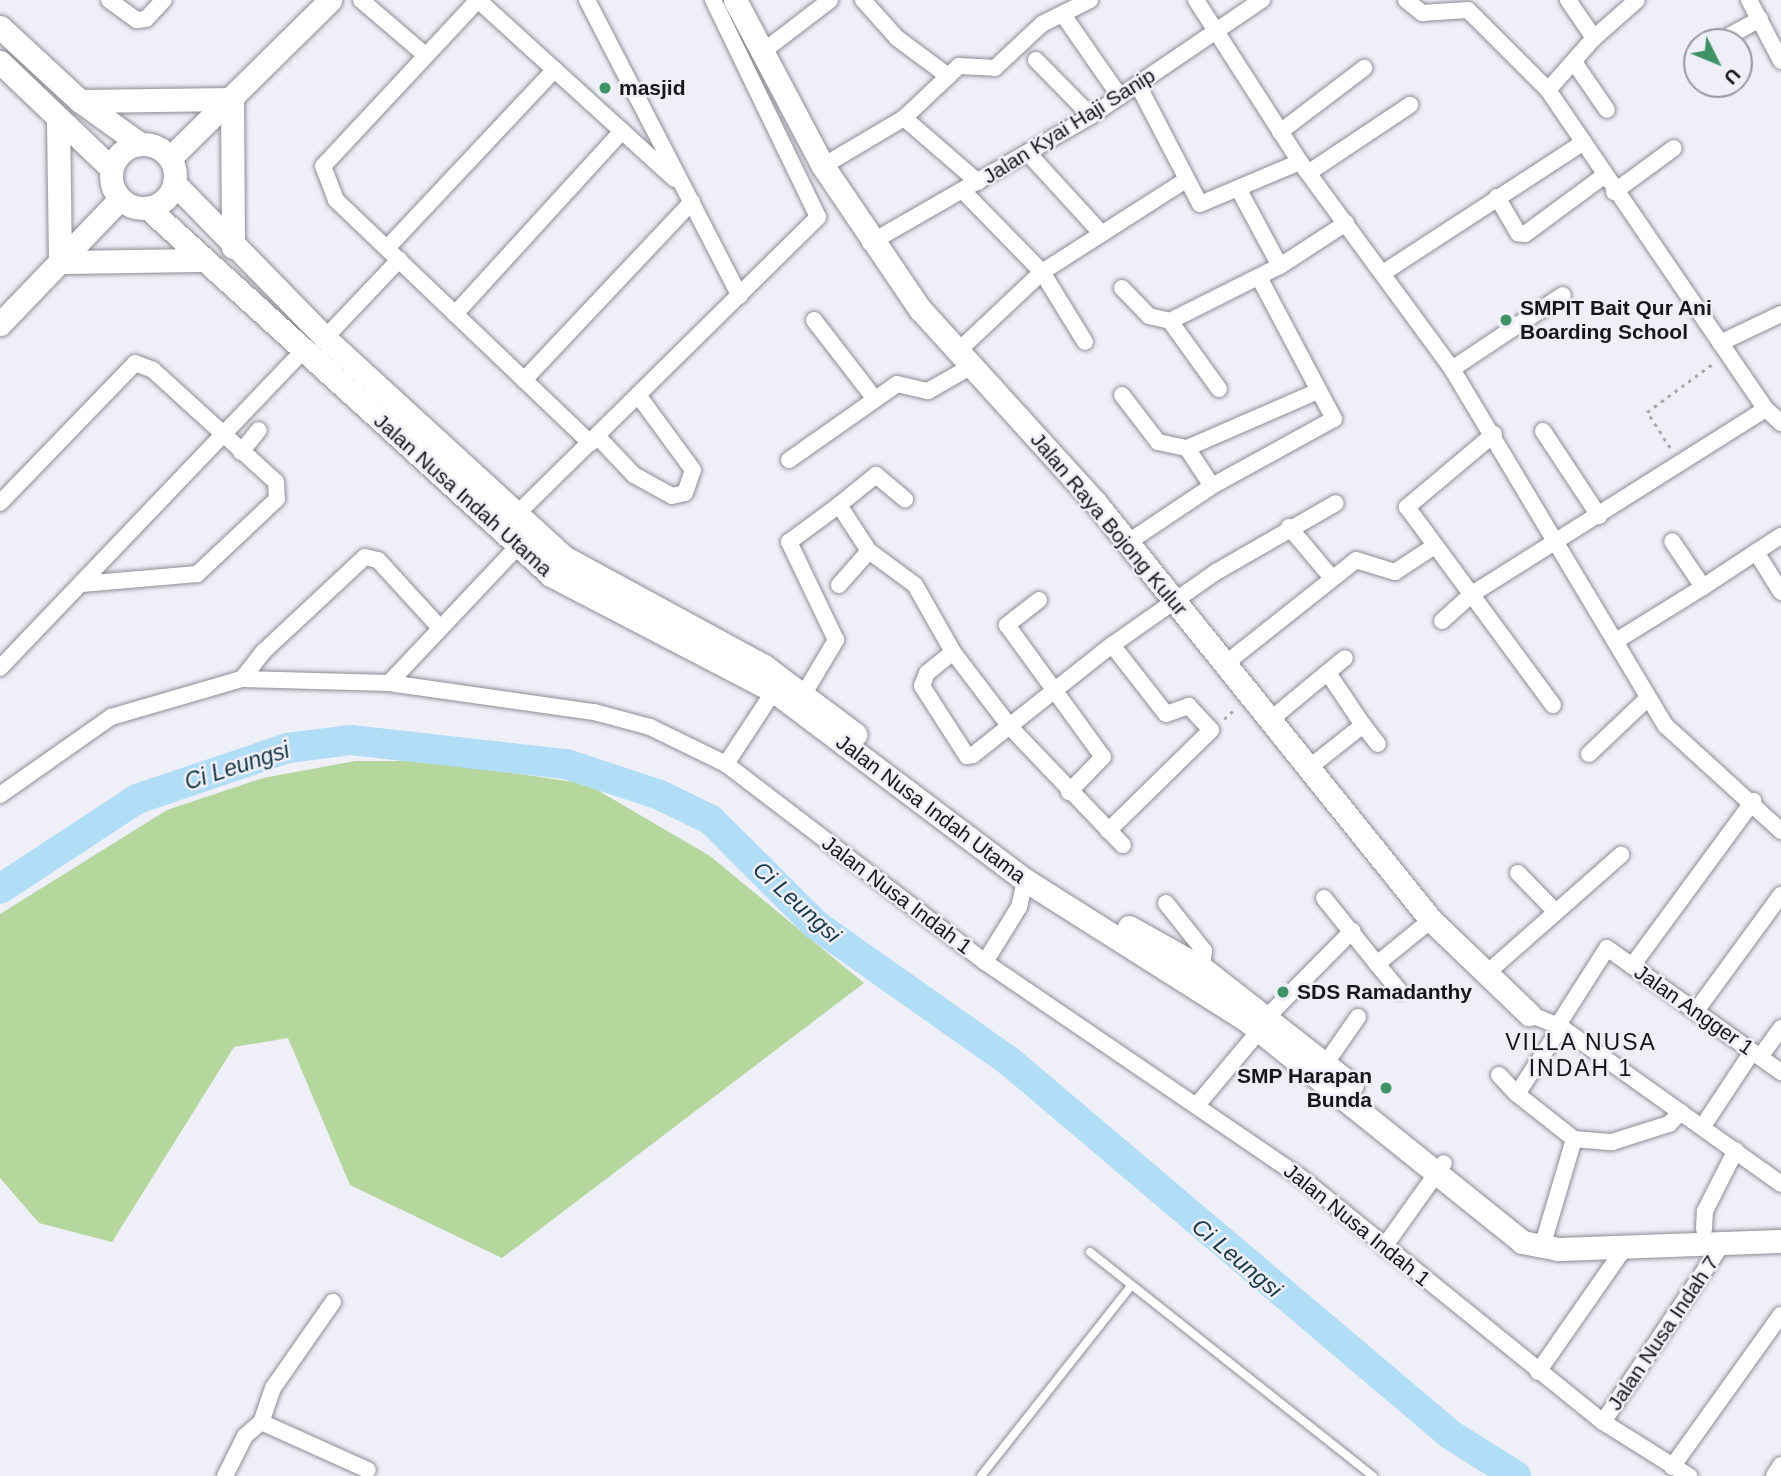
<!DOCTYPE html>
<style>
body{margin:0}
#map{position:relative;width:1781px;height:1476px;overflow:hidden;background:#eeeff7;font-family:Arial,sans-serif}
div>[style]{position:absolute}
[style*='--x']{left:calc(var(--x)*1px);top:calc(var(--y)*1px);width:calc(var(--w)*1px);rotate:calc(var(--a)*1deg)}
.green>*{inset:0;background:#b5d79e}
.river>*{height:30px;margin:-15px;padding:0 15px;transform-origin:15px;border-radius:15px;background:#b1ddf7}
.path>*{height:2.5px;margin-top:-1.25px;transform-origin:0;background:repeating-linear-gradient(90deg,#aaabb1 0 3.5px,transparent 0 8.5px)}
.roads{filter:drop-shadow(0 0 2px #8c8d94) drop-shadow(0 0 2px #8c8d94)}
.lane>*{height:8px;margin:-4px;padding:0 4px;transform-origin:4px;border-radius:4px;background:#fff}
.street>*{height:16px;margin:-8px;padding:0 8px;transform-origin:8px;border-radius:8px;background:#fff}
.secondary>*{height:23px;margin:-11.5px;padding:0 11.5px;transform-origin:11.5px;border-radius:11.5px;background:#fff}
.secondary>.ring{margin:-11.5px;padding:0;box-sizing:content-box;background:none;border:23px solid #fff;border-radius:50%}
.dots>*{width:19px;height:19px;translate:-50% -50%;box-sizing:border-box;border:4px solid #eeeff7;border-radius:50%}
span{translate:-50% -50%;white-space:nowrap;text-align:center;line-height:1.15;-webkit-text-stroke:5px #eeeff7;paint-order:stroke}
.poi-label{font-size:21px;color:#17171a;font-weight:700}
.left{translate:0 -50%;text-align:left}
.right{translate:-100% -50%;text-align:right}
.street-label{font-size:21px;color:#17171a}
.water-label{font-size:23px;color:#153749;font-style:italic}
.neighbourhood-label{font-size:23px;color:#17171a;letter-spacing:2px}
.north{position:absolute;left:1683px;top:28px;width:70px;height:70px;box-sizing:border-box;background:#eeeff7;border:2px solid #98999f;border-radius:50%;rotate:133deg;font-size:19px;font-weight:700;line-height:28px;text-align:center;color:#17171a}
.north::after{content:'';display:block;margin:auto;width:24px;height:32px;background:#3f9264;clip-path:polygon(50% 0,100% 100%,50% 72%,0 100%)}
</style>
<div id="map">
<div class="green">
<i style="clip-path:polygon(355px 761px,433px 761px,587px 784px,710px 856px,864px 983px,502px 1258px,350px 1185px,288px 1038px,234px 1047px,112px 1242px,39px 1223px,0 1178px,0 914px,167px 810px,263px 778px)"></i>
</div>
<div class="river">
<i style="--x:0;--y:889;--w:164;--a:-33.3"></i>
<i style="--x:137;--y:799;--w:159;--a:-18.7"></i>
<i style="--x:288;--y:748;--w:64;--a:-7.2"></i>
<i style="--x:351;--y:740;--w:216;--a:6.4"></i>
<i style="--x:566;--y:764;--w:99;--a:18.3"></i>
<i style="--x:660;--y:795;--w:57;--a:26.1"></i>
<i style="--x:711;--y:820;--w:148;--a:45"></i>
<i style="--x:816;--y:925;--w:236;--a:35.2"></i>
<i style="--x:1009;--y:1061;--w:579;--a:40.24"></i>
<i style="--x:1451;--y:1435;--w:77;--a:32.2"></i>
</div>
<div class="path">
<i style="--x:1670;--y:448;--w:43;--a:-122.6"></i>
<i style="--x:1647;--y:412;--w:84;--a:-36.3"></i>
<i style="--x:1224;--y:719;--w:15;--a:-42"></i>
</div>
<div class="roads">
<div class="lane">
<i style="--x:1090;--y:1252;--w:361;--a:38.4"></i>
<i style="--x:981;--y:1476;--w:243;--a:-51.7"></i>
</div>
<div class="street">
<i style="--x:109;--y:0;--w:34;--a:36"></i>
<i style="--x:137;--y:20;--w:9;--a:-6"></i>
<i style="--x:146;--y:19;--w:26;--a:-47"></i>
<i style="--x:361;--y:0;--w:83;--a:40.6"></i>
<i style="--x:478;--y:0;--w:227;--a:133"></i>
<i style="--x:323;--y:166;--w:36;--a:69"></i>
<i style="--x:336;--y:200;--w:352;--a:43.7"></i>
<i style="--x:478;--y:0;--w:266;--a:42.3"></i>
<i style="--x:587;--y:0;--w:333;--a:62.7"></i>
<i style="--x:863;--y:0;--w:51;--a:48.2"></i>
<i style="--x:897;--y:38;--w:64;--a:36.7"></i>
<i style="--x:1196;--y:0;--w:193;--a:57.3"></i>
<i style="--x:1300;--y:162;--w:257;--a:53.7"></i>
<i style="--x:1452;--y:369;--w:416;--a:59.1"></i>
<i style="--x:1666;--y:726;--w:156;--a:42.4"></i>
<i style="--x:1406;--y:0;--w:21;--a:39"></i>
<i style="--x:1422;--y:13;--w:46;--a:-3.7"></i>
<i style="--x:1468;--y:10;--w:113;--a:45"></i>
<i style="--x:1548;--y:90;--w:386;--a:55.7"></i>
<i style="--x:1568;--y:0;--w:46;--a:55.6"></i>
<i style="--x:1594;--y:38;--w:57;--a:-41.5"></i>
<i style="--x:1749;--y:0;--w:69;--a:62.3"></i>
<i style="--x:1064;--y:16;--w:98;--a:55.3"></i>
<i style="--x:1718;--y:42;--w:48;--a:-28.7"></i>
<i style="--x:761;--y:53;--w:87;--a:-37.5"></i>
<i style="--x:1036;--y:60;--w:78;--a:45.5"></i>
<i style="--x:1574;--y:62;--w:58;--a:55.5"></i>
<i style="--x:1138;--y:85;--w:134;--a:62.5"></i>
<i style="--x:1200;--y:204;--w:108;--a:-22.8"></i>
<i style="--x:1548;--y:90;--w:69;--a:-48.5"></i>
<i style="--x:1280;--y:132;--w:106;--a:-37.3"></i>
<i style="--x:1028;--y:153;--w:108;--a:47.6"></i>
<i style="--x:823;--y:166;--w:94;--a:-30.7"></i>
<i style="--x:1308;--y:173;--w:123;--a:-33.7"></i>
<i style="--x:978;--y:182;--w:98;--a:-139.1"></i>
<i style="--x:904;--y:118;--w:76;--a:-43.4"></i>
<i style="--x:959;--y:66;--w:36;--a:3"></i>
<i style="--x:995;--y:68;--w:64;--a:-43.1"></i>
<i style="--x:1042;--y:24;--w:54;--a:-26.6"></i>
<i style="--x:1239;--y:190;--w:86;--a:61.7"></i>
<i style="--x:1280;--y:266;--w:79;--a:-33.1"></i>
<i style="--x:963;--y:191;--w:113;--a:45.7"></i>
<i style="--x:1042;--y:272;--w:82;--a:58.4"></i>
<i style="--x:1614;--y:192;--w:74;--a:-36.3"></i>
<i style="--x:1497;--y:197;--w:42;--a:59.7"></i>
<i style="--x:1518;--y:233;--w:7;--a:8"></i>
<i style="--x:1525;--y:234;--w:99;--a:-36.4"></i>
<i style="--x:870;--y:243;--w:255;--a:-29.9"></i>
<i style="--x:1091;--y:116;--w:207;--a:-34.2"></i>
<i style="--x:387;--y:248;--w:245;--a:-46.8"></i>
<i style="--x:1386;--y:271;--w:236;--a:-33.1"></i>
<i style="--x:1122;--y:288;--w:39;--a:46"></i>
<i style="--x:1149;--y:316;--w:22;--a:13"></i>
<i style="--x:455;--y:314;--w:248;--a:-47.6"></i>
<i style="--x:814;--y:320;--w:98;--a:52.4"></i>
<i style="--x:325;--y:338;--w:108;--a:-46.5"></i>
<i style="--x:1720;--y:343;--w:68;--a:-25.4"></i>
<i style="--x:956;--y:353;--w:118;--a:-43.3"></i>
<i style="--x:1042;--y:272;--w:171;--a:-32.6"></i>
<i style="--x:1452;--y:369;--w:133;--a:-33.7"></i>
<i style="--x:524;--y:380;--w:245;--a:-46.7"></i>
<i style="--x:1219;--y:389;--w:84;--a:-125.8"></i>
<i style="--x:1170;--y:321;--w:123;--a:-26.6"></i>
<i style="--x:1122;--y:395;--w:59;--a:52.5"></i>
<i style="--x:1158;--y:442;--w:30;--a:12"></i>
<i style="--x:1187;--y:448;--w:143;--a:-23.5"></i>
<i style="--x:1543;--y:431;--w:102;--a:56.6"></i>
<i style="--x:1494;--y:434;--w:114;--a:140"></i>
<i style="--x:1407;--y:507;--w:246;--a:53.6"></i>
<i style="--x:597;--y:436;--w:54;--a:46.5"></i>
<i style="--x:634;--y:475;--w:43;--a:28.9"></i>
<i style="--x:672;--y:496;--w:13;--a:-13"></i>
<i style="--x:685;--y:493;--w:24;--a:-71"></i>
<i style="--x:693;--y:470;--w:93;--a:-126.3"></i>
<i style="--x:1187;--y:448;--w:45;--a:56.7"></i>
<i style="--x:1212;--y:486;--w:139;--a:-28.8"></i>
<i style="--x:1334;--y:419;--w:158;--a:-117.9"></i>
<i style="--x:241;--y:452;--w:28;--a:-51"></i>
<i style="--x:789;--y:460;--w:132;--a:-35.1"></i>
<i style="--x:897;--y:384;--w:32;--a:13"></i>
<i style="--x:928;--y:391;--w:48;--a:-29.7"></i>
<i style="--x:0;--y:503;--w:194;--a:-46"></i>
<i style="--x:135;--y:363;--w:19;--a:21"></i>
<i style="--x:153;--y:370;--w:166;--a:42.3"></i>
<i style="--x:276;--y:482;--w:17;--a:87"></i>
<i style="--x:277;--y:499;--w:110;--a:136.8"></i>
<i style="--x:197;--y:574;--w:116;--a:175.1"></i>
<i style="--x:839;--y:505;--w:48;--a:-39"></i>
<i style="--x:876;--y:475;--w:38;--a:40"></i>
<i style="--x:517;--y:514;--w:423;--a:-44.6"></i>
<i style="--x:818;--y:217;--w:241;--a:-115.8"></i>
<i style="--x:1289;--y:527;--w:67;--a:49.9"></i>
<i style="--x:1127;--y:543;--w:102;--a:-33.8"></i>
<i style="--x:1756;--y:552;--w:30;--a:-33"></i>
<i style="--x:839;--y:585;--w:45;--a:-48.6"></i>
<i style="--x:1703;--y:587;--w:64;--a:-33.4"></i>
<i style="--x:1756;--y:552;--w:47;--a:58"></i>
<i style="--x:1039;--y:600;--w:41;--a:142"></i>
<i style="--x:1007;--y:625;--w:163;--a:54"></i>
<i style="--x:1103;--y:757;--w:49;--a:134.2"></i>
<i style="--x:1442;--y:621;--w:40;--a:-42"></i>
<i style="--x:1472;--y:594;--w:347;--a:-32.2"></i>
<i style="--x:1766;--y:409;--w:21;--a:43"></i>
<i style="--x:1616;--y:641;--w:102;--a:-31.8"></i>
<i style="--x:1703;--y:587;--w:55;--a:-124"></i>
<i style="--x:953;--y:652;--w:33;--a:141"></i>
<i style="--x:927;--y:673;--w:14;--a:111"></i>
<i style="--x:922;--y:686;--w:83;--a:57.3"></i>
<i style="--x:967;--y:756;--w:6;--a:-9"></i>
<i style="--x:973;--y:755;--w:177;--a:-38.4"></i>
<i style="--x:1112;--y:645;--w:127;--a:-35.1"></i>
<i style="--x:1216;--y:572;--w:138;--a:-29.9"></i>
<i style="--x:1225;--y:664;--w:167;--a:-38.4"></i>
<i style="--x:1356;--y:560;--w:41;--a:17.1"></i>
<i style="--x:1395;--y:572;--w:45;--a:-33.3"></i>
<i style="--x:0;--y:668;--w:437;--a:-46.3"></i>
<i style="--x:1328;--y:673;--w:63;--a:56.1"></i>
<i style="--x:242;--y:679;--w:34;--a:-52"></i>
<i style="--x:263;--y:652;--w:139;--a:-43"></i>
<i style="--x:365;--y:557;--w:13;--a:13"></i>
<i style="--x:378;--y:560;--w:92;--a:47.6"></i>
<i style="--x:389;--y:683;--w:187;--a:-46.7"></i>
<i style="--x:805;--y:692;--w:61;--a:-59.2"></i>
<i style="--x:836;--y:640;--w:109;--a:-115.6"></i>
<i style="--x:789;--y:542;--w:62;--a:-36.5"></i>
<i style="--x:839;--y:505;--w:55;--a:56.9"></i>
<i style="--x:869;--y:551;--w:57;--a:36.5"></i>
<i style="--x:915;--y:585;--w:77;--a:60.4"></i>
<i style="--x:953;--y:652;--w:96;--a:52.7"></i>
<i style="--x:1011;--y:728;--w:162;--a:46.3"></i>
<i style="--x:1270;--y:720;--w:97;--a:-39.6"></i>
<i style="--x:1589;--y:754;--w:80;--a:-43.5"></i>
<i style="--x:726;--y:764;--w:87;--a:-56.7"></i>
<i style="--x:1310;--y:767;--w:68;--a:-38.4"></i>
<i style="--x:1363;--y:725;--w:24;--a:52"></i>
<i style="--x:0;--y:795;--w:136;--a:-35.1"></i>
<i style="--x:111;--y:717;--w:136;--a:-16.2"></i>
<i style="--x:242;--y:679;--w:147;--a:1.6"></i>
<i style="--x:389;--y:683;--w:207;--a:8.1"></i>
<i style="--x:594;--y:712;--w:58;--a:15"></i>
<i style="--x:650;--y:727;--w:85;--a:26"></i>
<i style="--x:726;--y:764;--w:326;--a:37.4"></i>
<i style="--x:985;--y:962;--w:380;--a:34.3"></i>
<i style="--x:1299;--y:1176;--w:391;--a:39"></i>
<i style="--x:1603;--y:1422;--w:102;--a:32.1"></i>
<i style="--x:1108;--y:831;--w:144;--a:-44.4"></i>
<i style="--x:1211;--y:730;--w:33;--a:-133"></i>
<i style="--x:1189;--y:706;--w:24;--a:161"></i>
<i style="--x:1166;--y:714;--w:88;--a:-128"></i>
<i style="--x:1518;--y:873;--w:52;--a:45.8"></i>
<i style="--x:1324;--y:898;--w:85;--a:51.2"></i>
<i style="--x:1377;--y:964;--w:70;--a:-39.2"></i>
<i style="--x:1166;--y:903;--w:61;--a:51.6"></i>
<i style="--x:1204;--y:951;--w:17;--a:97"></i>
<i style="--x:985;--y:962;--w:65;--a:-58.3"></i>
<i style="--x:1019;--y:907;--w:28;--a:-77"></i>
<i style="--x:1377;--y:964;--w:35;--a:50"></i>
<i style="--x:1632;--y:966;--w:205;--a:-53.7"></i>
<i style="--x:1487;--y:973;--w:179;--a:-41.4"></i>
<i style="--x:1696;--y:1011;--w:144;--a:-53.8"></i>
<i style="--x:1529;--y:1014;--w:35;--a:22"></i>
<i style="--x:1561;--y:1027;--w:270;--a:35.5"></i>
<i style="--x:1268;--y:1016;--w:120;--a:-45.3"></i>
<i style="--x:1558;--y:1025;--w:91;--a:-57.5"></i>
<i style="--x:1607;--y:948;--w:214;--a:35.5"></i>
<i style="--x:1561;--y:1027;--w:80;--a:123.3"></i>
<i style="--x:1517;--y:1094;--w:73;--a:38.3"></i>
<i style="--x:1574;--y:1139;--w:38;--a:5"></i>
<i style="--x:1612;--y:1142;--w:60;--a:-17.5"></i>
<i style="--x:1669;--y:1124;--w:17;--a:-45"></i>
<i style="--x:1760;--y:1057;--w:36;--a:-54"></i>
<i style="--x:1326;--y:1063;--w:56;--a:-55.2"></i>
<i style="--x:1499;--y:1075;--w:26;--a:47"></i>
<i style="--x:1197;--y:1105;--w:97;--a:-50"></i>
<i style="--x:1703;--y:1126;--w:89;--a:-56.5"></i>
<i style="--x:1704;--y:1229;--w:18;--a:-87"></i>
<i style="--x:1705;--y:1211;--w:68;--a:-63.1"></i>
<i style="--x:1545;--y:1237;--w:102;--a:-73.5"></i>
<i style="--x:1384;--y:1247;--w:103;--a:-54.5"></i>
<i style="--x:333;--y:1302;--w:105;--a:124.9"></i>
<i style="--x:273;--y:1388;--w:36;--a:109"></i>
<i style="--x:261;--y:1422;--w:117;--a:24.2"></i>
<i style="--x:1538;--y:1372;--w:154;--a:-55.1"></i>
<i style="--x:1603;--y:1422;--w:216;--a:-56.2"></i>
<i style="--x:1672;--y:1467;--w:187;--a:-54.4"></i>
<i style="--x:225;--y:1476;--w:45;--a:-63.4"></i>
<i style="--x:245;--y:1436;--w:21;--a:-41"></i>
<i style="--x:1774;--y:1476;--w:13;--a:-58"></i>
</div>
<div class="secondary">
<i style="--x:735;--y:0;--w:188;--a:62.1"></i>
<i style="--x:823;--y:166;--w:173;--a:55.9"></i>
<i style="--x:920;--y:309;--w:261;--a:47.8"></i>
<i style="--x:1095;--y:502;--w:536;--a:51.21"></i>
<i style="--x:1431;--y:920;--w:136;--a:43.8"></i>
<i style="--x:0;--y:27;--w:109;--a:42.8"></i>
<i style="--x:80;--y:101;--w:74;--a:35.6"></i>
<i style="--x:0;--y:62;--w:153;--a:43.7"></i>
<i style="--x:80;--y:101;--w:152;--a:-0.8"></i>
<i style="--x:232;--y:99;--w:148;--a:89.6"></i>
<i style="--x:58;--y:119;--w:143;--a:89.2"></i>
<i style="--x:60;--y:262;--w:143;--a:-0.8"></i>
<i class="ring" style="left:111px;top:144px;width:41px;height:41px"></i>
<i style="--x:170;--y:158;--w:225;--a:-44.6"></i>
<i style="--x:174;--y:183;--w:216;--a:45.7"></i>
<i style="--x:325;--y:338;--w:324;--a:42.5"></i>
<i style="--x:564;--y:557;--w:228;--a:28.6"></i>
<i style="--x:764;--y:666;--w:114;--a:36.8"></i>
<i style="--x:148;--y:208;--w:545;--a:42.32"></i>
<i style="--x:551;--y:575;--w:251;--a:27.5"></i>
<i style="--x:774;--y:691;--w:314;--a:37"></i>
<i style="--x:1025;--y:880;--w:260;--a:32.3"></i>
<i style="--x:1245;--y:1019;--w:356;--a:38.8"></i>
<i style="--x:1522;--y:1242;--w:37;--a:11"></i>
<i style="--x:1558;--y:1249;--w:223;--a:-2.1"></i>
<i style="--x:0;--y:324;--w:173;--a:-46.2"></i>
<i style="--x:1129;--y:927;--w:84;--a:29.3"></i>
<i style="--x:1202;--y:968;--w:190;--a:38"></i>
</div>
</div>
<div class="dots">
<i style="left:605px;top:88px;background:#3f9264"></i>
<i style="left:1506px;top:320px;background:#3f9264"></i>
<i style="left:1283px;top:992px;background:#3f9264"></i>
<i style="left:1386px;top:1088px;background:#3f9264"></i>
</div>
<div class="poi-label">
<span class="left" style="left:619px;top:88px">masjid</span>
<span class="left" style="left:1520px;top:320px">SMPIT Bait Qur Ani<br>Boarding School</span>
<span class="left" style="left:1297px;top:992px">SDS Ramadanthy</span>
<span class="right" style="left:1372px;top:1088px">SMP Harapan<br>Bunda</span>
</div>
<div class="street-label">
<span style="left:1069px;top:126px;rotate:-32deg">Jalan Kyai Haji Sanip</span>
<span style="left:463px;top:495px;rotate:42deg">Jalan Nusa Indah Utama</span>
<span style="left:1109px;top:524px;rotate:50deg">Jalan Raya Bojong Kulur</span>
<span style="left:931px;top:809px;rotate:37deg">Jalan Nusa Indah Utama</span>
<span style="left:897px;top:895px;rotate:37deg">Jalan Nusa Indah 1</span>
<span style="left:1694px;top:1010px;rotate:35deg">Jalan Angger 1</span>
<span style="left:1357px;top:1225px;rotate:39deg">Jalan Nusa Indah 1</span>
<span style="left:1663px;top:1333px;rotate:-56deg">Jalan Nusa Indah 7</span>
</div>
<div class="water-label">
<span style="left:237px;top:766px;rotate:-18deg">Ci Leungsi</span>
<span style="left:797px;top:902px;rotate:42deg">Ci Leungsi</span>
<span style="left:1237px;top:1258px;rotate:40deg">Ci Leungsi</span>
</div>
<div class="neighbourhood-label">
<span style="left:1581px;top:1055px">VILLA NUSA<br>INDAH 1</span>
</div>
<div class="north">U</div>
</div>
